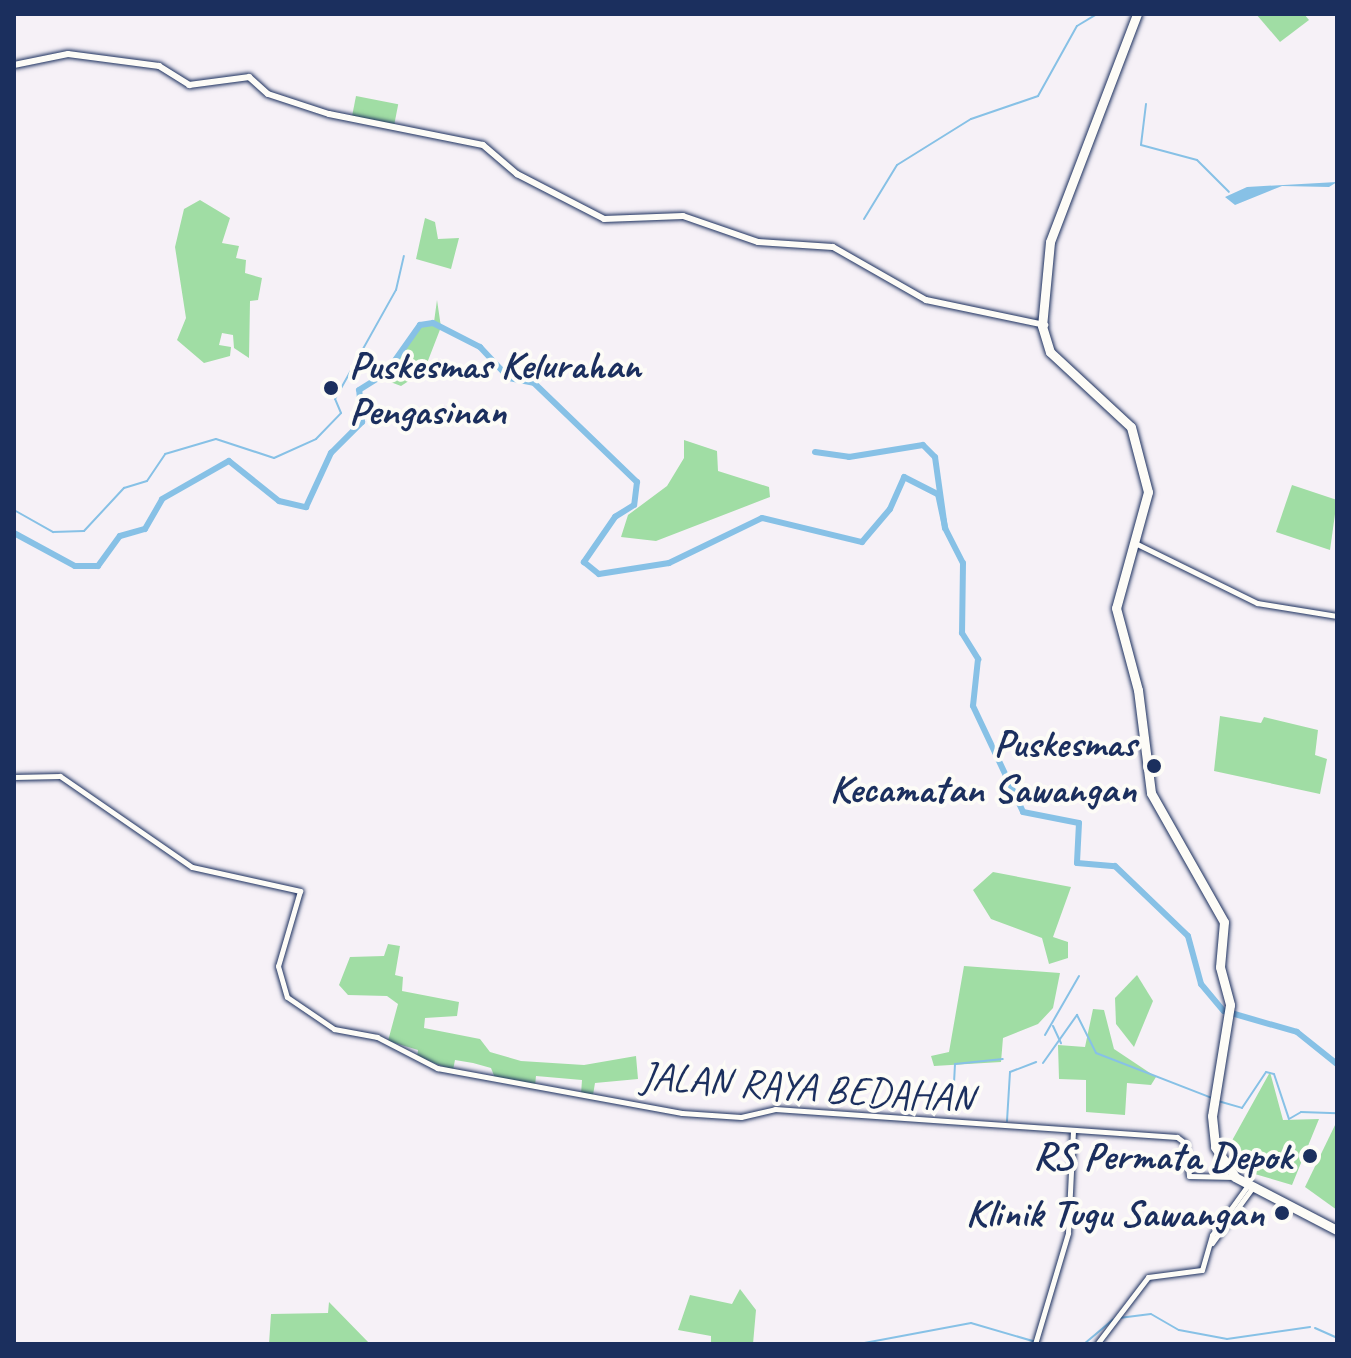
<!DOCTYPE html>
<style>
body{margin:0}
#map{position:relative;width:1351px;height:1358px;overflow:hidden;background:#f6f1f7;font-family:Caveat,sans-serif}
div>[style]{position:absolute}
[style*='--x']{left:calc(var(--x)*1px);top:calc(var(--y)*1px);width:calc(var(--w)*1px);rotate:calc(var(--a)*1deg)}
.green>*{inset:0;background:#a0dda4;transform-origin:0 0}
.water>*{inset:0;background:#87c1e6}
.stream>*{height:2px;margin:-1px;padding:0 1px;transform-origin:1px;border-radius:1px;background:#87c1e6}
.river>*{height:6px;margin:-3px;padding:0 3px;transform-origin:3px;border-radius:3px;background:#87c1e6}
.roads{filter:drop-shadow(0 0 2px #1b2f5e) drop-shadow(0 0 2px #1b2f5e)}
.tertiary>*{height:5px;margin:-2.5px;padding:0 2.5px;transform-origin:2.5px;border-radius:2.5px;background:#fdfcf7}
.secondary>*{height:6px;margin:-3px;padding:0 3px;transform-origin:3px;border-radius:3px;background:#fdfcf7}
.trunk>*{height:9px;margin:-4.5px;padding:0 4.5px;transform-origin:4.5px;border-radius:4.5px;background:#fdfcf7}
.dots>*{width:22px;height:22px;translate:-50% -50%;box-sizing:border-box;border:4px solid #fdfcf7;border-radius:50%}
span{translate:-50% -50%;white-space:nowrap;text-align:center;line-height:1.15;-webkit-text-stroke:8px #fdfcf7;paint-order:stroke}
.poi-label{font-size:40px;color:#1b2f5e;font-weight:700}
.left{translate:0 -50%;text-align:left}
.right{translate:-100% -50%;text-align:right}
.street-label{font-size:40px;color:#1b2f5e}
.frame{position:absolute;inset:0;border:16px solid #1b2f5e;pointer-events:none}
</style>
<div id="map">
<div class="green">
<i style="clip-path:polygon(1256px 14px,1304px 14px,1309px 20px,1280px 42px)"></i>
<i style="left:356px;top:96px;width:43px;height:24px;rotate:11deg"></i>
<i style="clip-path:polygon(200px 200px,230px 218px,222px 243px,239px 246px,236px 258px,246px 260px,245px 273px,262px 278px,258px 300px,250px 301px,249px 358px,234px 348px,233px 335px,222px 333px,219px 345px,231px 347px,230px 356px,204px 363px,177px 340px,186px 318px,175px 247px,184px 209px)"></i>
<i style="clip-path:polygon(425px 218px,435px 222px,438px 239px,459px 238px,451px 269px,416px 259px)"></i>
<i style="clip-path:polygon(437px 300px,441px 327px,424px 371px,401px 386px,380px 378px,416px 330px,434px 322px)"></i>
<i style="clip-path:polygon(684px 440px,717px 451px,718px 471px,769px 487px,770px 497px,656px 541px,621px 537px,628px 515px,667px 486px,684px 458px)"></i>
<i style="clip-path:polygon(1292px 485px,1337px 500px,1330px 550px,1276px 532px)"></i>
<i style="clip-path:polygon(1220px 716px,1261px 723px,1264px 717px,1318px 730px,1315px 755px,1327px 759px,1320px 794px,1214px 771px)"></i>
<i style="clip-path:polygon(993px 872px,1071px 887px,1053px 937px,1068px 942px,1068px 958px,1049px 964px,1042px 938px,991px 919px,973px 890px)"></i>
<i style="clip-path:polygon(388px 944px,400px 946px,395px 975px,403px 977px,402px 991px,459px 1002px,457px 1016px,425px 1018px,424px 1028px,480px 1039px,490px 1052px,521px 1061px,584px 1065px,636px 1056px,638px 1079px,595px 1083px,593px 1095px,581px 1094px,582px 1080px,536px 1076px,535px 1086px,495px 1078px,491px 1068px,473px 1063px,455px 1060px,453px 1070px,417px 1057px,418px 1050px,388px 1041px,398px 1004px,387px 996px,348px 995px,339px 985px,350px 957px,384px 956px)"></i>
<i style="clip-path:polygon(964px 966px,1060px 973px,1053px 1008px,1038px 1024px,1003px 1038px,1001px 1062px,934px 1066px,931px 1056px,949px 1052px)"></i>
<i style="clip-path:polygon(1137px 975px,1153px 1001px,1134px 1047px,1116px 1024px,1115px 998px)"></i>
<i style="clip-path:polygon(1093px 1009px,1104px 1010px,1114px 1049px,1156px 1077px,1151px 1085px,1127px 1083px,1125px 1115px,1086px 1112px,1086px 1080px,1059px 1079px,1058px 1045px,1085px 1047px)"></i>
<i style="clip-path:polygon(1270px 1072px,1283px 1120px,1319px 1119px,1292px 1185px,1241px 1170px,1246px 1160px,1229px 1146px)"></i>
<i style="clip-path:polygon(1337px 1121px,1337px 1210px,1305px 1187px)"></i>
<i style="clip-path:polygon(740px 1289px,756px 1310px,753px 1344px,711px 1344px,711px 1336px,678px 1330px,690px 1295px,732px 1304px)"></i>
<i style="clip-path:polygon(329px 1302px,370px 1344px,269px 1344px,271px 1314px,328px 1313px)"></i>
</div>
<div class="water">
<i style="clip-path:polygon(1337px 182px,1329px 187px,1282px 186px,1235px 205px,1225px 197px,1247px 187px)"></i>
</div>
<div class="stream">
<i style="--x:1146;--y:104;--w:41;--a:97"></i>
<i style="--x:1141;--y:145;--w:58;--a:15"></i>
<i style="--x:1197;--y:160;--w:45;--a:45"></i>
<i style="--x:864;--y:219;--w:63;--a:-58.6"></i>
<i style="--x:897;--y:165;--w:87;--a:-31.9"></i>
<i style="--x:971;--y:119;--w:71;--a:-18.9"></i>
<i style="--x:1038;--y:96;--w:80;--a:-60.9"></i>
<i style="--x:1077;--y:26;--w:23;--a:-31"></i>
<i style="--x:14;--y:510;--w:45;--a:29.4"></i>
<i style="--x:53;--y:532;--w:31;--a:-2"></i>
<i style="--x:84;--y:531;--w:59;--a:-47.1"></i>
<i style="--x:124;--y:488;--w:24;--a:-17"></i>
<i style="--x:147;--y:481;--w:32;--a:-56"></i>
<i style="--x:165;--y:454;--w:53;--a:-16.4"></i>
<i style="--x:216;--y:439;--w:61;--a:18.1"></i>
<i style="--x:274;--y:458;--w:46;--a:-24.3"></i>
<i style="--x:316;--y:439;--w:36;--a:-46"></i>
<i style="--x:341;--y:413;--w:15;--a:-113"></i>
<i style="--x:335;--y:399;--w:125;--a:-60.8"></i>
<i style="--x:396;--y:290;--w:35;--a:-77"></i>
<i style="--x:1053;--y:1026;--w:19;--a:65"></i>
<i style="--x:1045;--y:1035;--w:68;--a:-60"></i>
<i style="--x:1043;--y:1063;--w:59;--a:-54.7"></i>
<i style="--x:1077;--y:1015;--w:42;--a:63.4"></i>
<i style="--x:1096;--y:1053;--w:124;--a:21.2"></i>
<i style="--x:954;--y:1083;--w:19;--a:-87"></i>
<i style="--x:955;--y:1064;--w:48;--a:-5.9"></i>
<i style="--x:1218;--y:1101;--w:25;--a:16"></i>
<i style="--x:1242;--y:1108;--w:43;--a:-56.3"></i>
<i style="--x:1266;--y:1072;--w:8;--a:14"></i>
<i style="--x:1274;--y:1074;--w:47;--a:71.6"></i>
<i style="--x:1289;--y:1119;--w:14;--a:-30"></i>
<i style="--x:1301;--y:1112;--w:36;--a:2"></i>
<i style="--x:1007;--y:1121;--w:49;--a:-86.5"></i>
<i style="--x:1010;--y:1072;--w:28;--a:-21"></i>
<i style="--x:1119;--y:1318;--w:32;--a:-7"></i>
<i style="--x:1151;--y:1314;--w:32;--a:30"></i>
<i style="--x:1179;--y:1330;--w:49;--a:10.6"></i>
<i style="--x:1227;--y:1339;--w:84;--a:-8.2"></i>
<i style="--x:1315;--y:1328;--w:24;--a:24"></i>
<i style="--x:859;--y:1344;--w:114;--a:-10.6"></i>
<i style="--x:971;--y:1323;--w:75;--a:16.3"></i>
<i style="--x:1084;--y:1344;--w:38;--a:-40"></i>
</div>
<div class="river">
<i style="--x:815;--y:452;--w:34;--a:8"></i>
<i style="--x:849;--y:457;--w:75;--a:-9.2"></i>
<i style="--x:923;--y:445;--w:17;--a:45"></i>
<i style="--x:935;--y:457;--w:72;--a:82"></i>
<i style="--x:945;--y:528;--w:39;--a:63"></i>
<i style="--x:963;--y:563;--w:70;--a:90.8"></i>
<i style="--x:962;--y:633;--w:31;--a:58"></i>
<i style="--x:978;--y:659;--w:47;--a:96.1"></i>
<i style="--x:973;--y:706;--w:117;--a:64.7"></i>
<i style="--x:1023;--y:812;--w:57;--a:11.1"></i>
<i style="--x:1079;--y:823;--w:40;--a:92.9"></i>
<i style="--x:1077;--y:863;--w:38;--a:5"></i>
<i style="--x:1115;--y:866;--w:101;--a:43.8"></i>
<i style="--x:1188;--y:936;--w:50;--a:74.8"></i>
<i style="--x:1201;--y:984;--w:35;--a:50"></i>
<i style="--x:1224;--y:1011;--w:76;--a:16"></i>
<i style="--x:1297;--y:1032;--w:51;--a:38.7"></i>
<i style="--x:14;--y:533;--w:69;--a:28.4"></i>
<i style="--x:75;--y:566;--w:23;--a:0"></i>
<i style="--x:98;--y:566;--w:37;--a:-54"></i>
<i style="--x:120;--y:536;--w:26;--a:-16"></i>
<i style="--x:145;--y:529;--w:34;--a:-60"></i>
<i style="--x:162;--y:499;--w:77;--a:-29.6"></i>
<i style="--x:229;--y:461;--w:64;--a:38.7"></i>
<i style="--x:279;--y:501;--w:28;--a:13"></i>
<i style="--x:306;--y:507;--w:60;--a:-65.2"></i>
<i style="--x:331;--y:453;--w:44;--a:-45"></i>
<i style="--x:362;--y:422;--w:32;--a:-95"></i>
<i style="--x:359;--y:390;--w:32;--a:-32"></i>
<i style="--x:386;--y:373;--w:59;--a:-54.7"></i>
<i style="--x:420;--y:325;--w:13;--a:-9"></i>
<i style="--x:433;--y:323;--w:53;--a:27.1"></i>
<i style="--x:480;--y:347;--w:42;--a:46.9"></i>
<i style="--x:509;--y:378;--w:25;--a:11"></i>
<i style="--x:534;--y:383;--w:143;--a:43.9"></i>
<i style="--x:637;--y:482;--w:23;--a:97"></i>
<i style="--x:634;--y:505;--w:22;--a:148"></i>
<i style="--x:615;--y:517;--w:55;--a:124.6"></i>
<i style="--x:584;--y:562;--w:19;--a:39"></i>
<i style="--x:599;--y:574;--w:71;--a:-8.9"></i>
<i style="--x:669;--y:563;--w:103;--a:-25.8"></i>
<i style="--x:762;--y:518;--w:103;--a:13.5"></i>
<i style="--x:862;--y:542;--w:43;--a:-49.7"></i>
<i style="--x:890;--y:509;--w:35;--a:-66"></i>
<i style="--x:904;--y:477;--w:38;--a:27"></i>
<i style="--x:938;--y:494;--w:35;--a:78"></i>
</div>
<div class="roads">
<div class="tertiary">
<i style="--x:1135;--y:543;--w:136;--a:26.2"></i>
<i style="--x:1257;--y:603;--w:81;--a:9.2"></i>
<i style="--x:14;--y:777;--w:46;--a:-1.2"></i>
<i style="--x:60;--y:776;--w:160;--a:34.6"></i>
<i style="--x:192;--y:867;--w:111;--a:12.5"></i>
<i style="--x:300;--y:891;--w:78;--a:106.3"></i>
<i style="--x:278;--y:966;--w:32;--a:74"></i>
<i style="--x:287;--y:997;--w:57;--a:34.2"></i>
<i style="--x:334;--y:1029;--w:44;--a:10.5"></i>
<i style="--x:377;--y:1037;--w:68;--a:27.3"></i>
<i style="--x:437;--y:1068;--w:249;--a:10.4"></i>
<i style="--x:682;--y:1113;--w:59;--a:3.9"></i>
<i style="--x:741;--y:1117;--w:35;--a:-13"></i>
<i style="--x:775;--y:1109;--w:403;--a:4"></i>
<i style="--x:1177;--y:1137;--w:10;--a:37"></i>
<i style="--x:1185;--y:1143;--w:33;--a:83"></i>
<i style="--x:1189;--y:1176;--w:45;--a:1.3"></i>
<i style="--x:1212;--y:1243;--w:69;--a:-53.8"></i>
<i style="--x:1035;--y:1344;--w:116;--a:-73.4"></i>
<i style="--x:1068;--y:1233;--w:101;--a:-87.2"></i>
<i style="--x:1097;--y:1344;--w:84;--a:-52.7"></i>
<i style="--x:1148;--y:1277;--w:54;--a:-7.4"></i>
<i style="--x:1202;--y:1270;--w:36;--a:-74"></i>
<i style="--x:1212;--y:1235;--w:62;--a:-54.2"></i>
</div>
<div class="secondary">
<i style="--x:14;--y:65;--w:55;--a:-11.5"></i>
<i style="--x:68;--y:54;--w:92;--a:7.5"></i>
<i style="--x:159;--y:66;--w:36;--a:32"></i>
<i style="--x:189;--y:85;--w:61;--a:-7.6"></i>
<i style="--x:249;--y:77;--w:25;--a:42"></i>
<i style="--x:268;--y:94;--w:64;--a:18.2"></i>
<i style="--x:329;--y:114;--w:157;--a:11.4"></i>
<i style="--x:483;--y:145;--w:45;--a:40.5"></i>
<i style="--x:517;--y:174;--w:98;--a:27.3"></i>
<i style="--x:604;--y:219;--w:79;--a:-2.2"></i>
<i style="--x:683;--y:216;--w:79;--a:19.1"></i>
<i style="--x:758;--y:242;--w:75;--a:3.8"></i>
<i style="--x:833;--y:247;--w:107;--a:29.7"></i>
<i style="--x:926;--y:300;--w:122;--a:11.9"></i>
</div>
<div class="trunk">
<i style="--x:1137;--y:14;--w:244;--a:110.9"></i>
<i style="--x:1050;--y:242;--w:84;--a:95.4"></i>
<i style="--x:1042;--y:326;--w:27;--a:73"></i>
<i style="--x:1050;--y:352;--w:110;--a:42.8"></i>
<i style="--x:1131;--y:427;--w:67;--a:75.3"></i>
<i style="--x:1148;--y:492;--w:120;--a:105.4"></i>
<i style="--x:1116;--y:608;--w:85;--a:75"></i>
<i style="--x:1138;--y:690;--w:104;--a:82.8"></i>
<i style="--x:1151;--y:793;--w:148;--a:60.5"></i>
<i style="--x:1224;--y:922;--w:45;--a:95.1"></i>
<i style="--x:1220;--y:967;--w:39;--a:75"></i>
<i style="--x:1230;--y:1005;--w:112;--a:99.2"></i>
<i style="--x:1212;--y:1116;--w:31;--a:84"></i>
<i style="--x:1215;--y:1147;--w:36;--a:56"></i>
<i style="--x:1235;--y:1177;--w:115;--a:27.5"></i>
</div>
</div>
<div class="dots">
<i style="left:331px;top:388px;background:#1b2f5e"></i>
<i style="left:1154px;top:766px;background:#1b2f5e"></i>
<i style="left:1310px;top:1156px;background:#1b2f5e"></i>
<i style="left:1282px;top:1213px;background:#1b2f5e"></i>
</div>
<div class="poi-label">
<span class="left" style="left:349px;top:388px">Puskesmas Kelurahan<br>Pengasinan</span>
<span class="right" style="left:1136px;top:766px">Puskesmas<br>Kecamatan Sawangan</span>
<span class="right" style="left:1292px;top:1156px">RS Permata Depok</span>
<span class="right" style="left:1264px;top:1213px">Klinik Tugu Sawangan</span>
</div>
<div class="street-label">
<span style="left:807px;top:1087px;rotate:4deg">JALAN RAYA BEDAHAN</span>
</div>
<div class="frame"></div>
</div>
